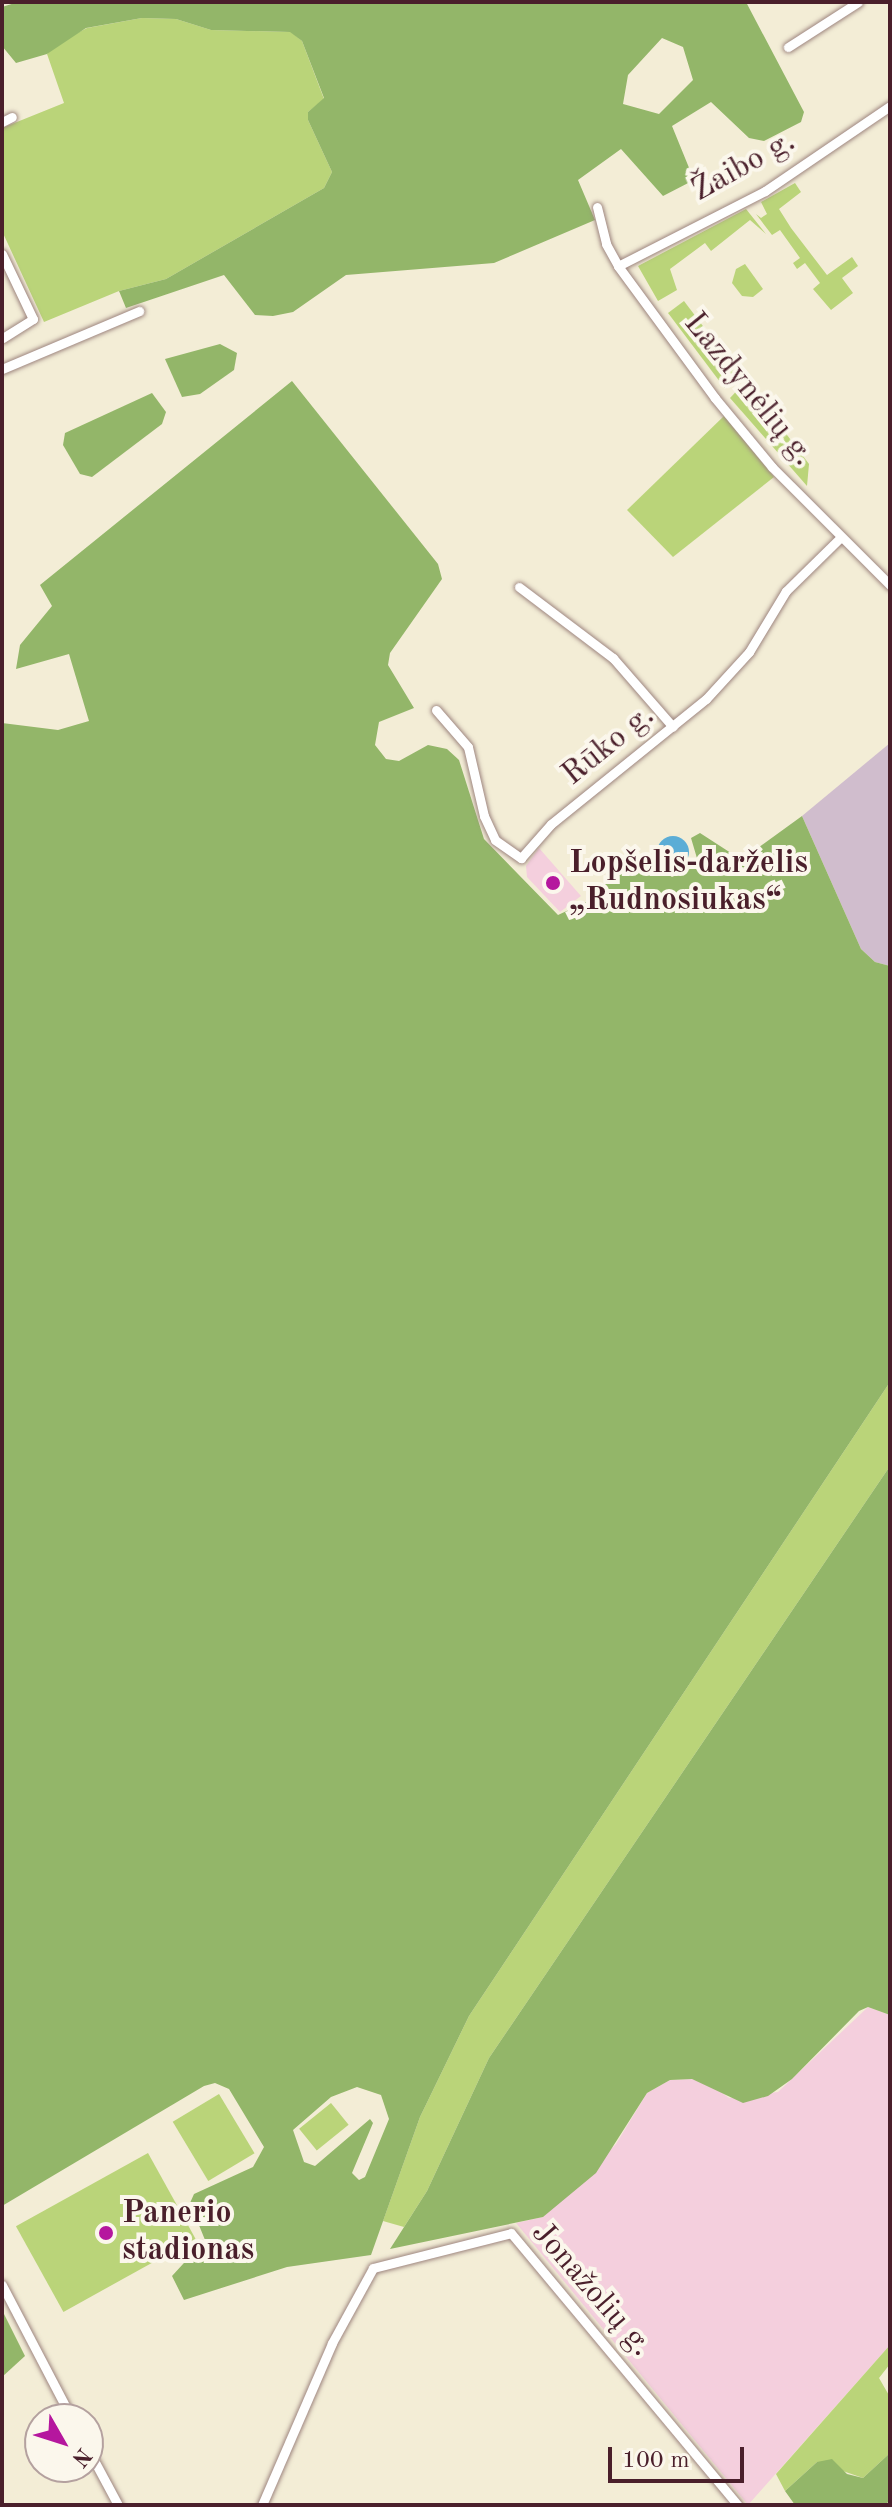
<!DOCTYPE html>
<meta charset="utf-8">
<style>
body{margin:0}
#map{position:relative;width:892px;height:2507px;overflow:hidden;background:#f3edd6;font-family:"Old Standard TT",serif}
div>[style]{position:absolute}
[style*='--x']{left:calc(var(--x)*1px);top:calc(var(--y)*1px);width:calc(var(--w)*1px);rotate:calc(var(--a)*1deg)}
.built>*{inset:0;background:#f4cfdd}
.industrial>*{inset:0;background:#d0bdcd}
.green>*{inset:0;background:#bad479;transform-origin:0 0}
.forest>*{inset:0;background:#93b669}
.water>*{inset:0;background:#5badd6}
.round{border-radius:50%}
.roads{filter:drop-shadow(0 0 2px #9e8680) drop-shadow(0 0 2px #9e8680)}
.minor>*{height:9px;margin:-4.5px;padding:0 4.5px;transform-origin:4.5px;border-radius:4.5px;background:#fff}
.dots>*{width:22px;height:22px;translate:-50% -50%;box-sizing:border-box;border:4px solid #fbf7ec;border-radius:50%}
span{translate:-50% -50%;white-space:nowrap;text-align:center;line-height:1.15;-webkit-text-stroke:8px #fbf7ec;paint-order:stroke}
.street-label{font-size:32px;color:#4a1f2b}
.poi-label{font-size:32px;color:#4a1f2b;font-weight:700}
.left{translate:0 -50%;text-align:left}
.frame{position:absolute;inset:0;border:4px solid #4a1f2b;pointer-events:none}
.north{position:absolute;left:24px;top:2403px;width:80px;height:80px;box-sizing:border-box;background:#fbf7ec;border:2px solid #b4a19f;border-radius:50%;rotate:129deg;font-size:22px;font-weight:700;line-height:32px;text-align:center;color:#4a1f2b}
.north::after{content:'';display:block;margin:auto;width:28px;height:36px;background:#b5179e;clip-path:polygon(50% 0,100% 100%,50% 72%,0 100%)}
.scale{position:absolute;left:608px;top:2447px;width:136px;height:36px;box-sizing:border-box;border:4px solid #4a1f2b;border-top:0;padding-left:10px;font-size:24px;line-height:28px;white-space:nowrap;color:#4a1f2b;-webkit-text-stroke:6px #fbf7ec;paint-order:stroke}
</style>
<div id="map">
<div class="built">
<i style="clip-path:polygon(539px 848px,581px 896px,560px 912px,527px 877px,526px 866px)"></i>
<i style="clip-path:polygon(868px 2007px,890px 2015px,890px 2345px,748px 2505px,516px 2223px,543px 2217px,616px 2144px,647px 2093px,670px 2080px,692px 2079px,709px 2083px,729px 2098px,778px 2092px)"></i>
</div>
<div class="industrial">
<i style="clip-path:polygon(890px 743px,890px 966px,875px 962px,861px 949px,802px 816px)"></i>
</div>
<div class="green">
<i style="clip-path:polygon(142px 18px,176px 19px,211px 30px,291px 32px,302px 41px,324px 99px,308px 112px,308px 120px,332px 172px,324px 188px,166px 279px,119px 291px,44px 322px,2px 231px,2px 128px,64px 103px,47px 54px,56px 44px,87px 28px)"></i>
<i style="clip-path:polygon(795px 183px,801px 192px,779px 209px,791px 228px,827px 275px,852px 257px,858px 266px,842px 278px,853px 293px,831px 310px,813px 289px,820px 283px,805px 263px,797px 269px,793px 263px,800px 258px,780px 230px,772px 235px,756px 214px,761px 218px,767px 214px,761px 202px)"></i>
<i style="clip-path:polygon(746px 209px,766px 234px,750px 220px,711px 251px,705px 243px,670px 269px,677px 290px,658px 301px,638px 266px)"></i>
<i style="clip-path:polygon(745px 264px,763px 289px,753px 297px,742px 296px,732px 283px,736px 269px)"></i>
<i style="left:684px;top:301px;width:94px;height:20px;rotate:53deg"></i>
<i style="clip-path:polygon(746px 381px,809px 464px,807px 486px,730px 398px)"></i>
<i style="clip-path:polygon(724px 416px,774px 477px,673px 557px,627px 510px)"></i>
<i style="clip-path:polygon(890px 1382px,890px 1466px,489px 2058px,427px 2191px,404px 2227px,383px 2221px,420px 2117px,469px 2016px)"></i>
<i style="left:219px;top:2094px;width:69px;height:54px;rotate:59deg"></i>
<i style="left:331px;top:2103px;width:28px;height:41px;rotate:51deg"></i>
<i style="left:148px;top:2153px;width:98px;height:151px;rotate:61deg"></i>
<i style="clip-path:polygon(890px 2345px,890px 2364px,879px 2378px,890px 2397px,890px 2453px,863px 2478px,817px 2462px,785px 2491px,776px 2474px)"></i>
</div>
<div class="forest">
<i style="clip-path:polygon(evenodd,18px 2px,746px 2px,804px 112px,801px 122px,764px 141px,749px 138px,711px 102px,672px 126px,694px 180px,663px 196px,621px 149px,578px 180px,595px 220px,494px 263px,346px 275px,293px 312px,273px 316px,255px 315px,224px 275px,126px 308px,119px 291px,166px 279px,324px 188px,332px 172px,308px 120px,308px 112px,324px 98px,302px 41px,290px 32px,211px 30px,176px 19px,142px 18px,86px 28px,47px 54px,16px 63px,2px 46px,2px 7px,18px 2px,662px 38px,683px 47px,693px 80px,659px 114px,623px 104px,628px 75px,662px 38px)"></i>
<i style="clip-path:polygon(220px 344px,237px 353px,234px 370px,200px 394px,182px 397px,165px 359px)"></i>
<i style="clip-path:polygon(evenodd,292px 381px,438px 564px,442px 579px,390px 653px,388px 665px,414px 708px,379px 722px,375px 745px,386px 759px,399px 761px,428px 745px,447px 749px,459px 760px,484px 839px,558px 915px,588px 901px,614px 872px,653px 864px,672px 877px,699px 865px,691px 838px,700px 833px,734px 855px,751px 853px,802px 816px,861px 949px,875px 962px,890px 966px,890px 1382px,469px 2016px,420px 2117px,371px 2255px,287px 2267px,184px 2300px,172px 2276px,205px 2240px,190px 2203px,194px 2194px,253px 2167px,264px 2147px,229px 2089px,215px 2083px,204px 2086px,2px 2206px,2px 723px,58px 730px,89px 721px,69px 654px,16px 669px,20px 645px,52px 606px,40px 585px,292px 381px,357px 2087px,381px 2095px,389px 2119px,365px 2177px,359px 2180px,352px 2173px,373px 2123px,370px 2119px,315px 2166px,304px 2162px,293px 2130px,331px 2097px,357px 2087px)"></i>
<i style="clip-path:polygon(152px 393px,166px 412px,162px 424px,92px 477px,80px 474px,63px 445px,65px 433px)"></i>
<i style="clip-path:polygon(890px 1466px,890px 2015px,868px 2007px,859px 2011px,792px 2079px,768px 2096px,743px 2103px,692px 2079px,670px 2080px,647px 2093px,596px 2173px,543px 2217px,390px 2249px,427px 2191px,489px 2058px)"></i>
<i style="clip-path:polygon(2px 2310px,25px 2356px,2px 2377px)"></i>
<i style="clip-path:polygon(890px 2453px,890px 2501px,884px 2505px,795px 2505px,785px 2491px,817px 2462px,832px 2459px,847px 2474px,863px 2478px)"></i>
</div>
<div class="water">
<i class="round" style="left:657px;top:836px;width:32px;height:32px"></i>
</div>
<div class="roads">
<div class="minor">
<i style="--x:788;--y:47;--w:83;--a:-32.7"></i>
<i style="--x:2;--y:122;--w:11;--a:-27"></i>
<i style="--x:597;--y:207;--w:38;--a:76"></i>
<i style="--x:606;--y:244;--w:25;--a:61"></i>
<i style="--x:618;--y:266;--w:164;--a:53.7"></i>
<i style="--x:715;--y:398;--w:89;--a:50.4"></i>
<i style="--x:772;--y:467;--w:167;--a:45"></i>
<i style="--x:2;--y:254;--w:72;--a:64.5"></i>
<i style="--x:33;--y:319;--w:36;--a:148"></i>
<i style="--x:618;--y:266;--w:165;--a:-27"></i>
<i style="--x:765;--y:191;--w:151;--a:-34.2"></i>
<i style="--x:2;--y:369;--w:149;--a:-22.9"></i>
<i style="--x:519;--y:587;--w:118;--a:37.1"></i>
<i style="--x:613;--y:658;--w:91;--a:49"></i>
<i style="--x:436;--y:710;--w:49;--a:49.1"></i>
<i style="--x:468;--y:747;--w:71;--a:76.9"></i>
<i style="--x:484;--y:816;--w:26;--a:65"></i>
<i style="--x:495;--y:840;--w:32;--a:35"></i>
<i style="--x:521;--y:858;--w:45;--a:-48.6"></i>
<i style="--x:551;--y:824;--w:199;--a:-38.9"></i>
<i style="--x:706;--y:699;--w:64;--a:-47.5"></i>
<i style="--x:749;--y:652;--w:71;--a:-58.8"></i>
<i style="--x:786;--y:591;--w:77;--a:-44.5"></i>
<i style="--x:2;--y:2285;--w:151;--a:62.4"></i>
<i style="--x:88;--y:2449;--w:64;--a:61.8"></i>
<i style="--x:262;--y:2505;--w:176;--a:-66.6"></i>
<i style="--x:332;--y:2343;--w:85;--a:-61.3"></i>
<i style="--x:373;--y:2268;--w:142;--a:-14.2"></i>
<i style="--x:511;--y:2233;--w:354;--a:50.2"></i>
</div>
</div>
<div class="dots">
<i style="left:553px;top:883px;background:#b5179e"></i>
<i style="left:106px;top:2233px;background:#b5179e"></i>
</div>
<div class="street-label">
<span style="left:744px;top:167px;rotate:-29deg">Žaibo g.</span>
<span style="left:748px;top:390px;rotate:51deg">Lazdynėlių g.</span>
<span style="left:609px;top:746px;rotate:-39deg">Rūko g.</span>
<span style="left:591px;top:2290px;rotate:49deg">Jonažolių g.</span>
</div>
<div class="poi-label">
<span class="left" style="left:569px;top:883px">Lopšelis-darželis<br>„Rudnosiukas“</span>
<span class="left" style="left:122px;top:2233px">Panerio<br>stadionas</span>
</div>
<div class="frame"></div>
<div class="north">N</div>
<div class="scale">100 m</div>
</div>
